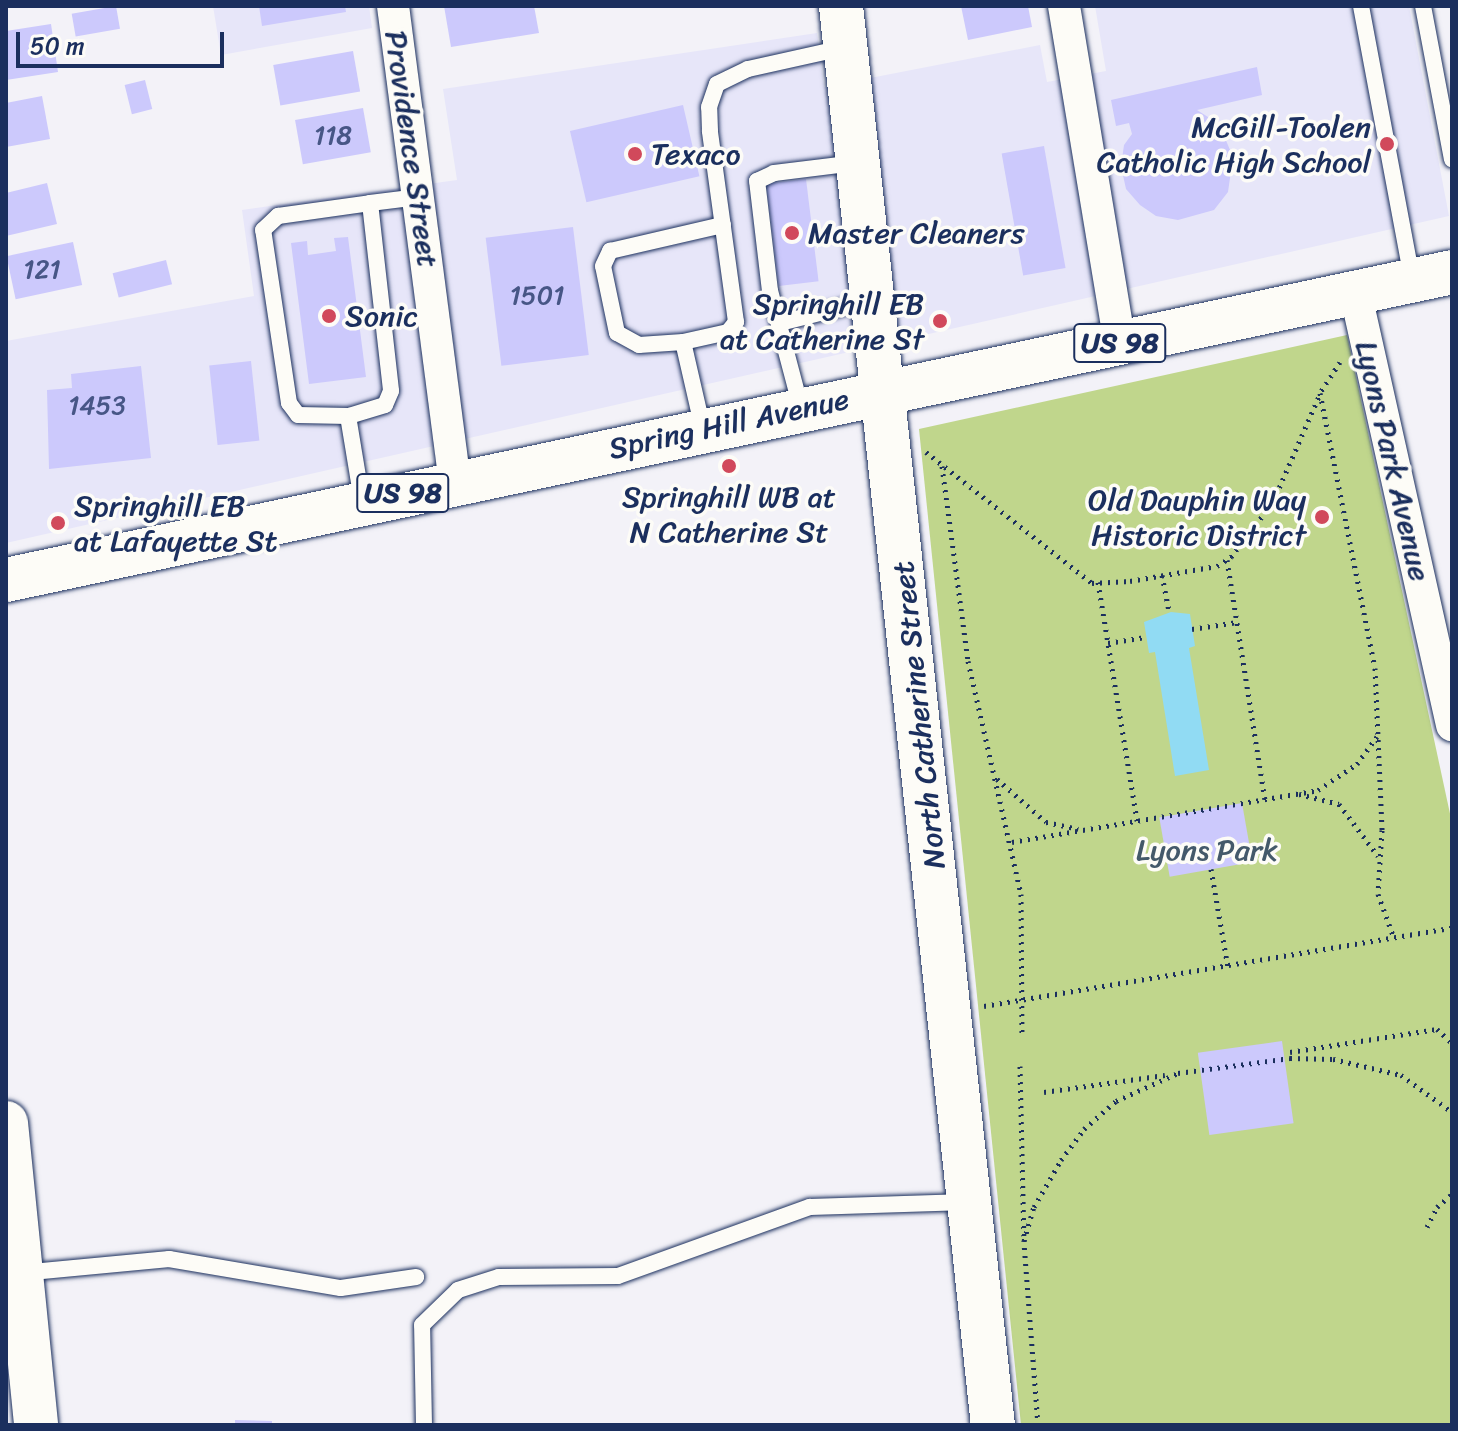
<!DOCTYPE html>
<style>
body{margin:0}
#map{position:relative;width:1458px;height:1431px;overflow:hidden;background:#f3f2f8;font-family:Sriracha,sans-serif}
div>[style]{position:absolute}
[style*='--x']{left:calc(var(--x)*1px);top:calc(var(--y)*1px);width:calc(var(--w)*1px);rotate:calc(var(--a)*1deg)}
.built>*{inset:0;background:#e7e6f9}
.green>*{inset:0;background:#c0d68c}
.water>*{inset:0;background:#91dbf3}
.building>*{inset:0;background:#ccc9fc;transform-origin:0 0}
.path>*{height:5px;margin-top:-2.5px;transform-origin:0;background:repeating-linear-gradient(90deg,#1b2f5e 0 2px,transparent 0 8px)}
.roads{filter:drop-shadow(0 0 2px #1b2f5e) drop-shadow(0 0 2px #1b2f5e)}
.lane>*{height:16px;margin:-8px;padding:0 8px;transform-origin:8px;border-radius:8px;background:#fdfcf7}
.street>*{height:32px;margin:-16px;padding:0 16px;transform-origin:16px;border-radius:16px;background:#fdfcf7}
.secondary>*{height:44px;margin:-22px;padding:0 22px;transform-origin:22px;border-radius:22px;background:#fdfcf7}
.primary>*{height:44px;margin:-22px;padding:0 22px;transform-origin:22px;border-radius:22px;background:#fdfcf7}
.dots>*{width:22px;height:22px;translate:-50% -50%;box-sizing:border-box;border:4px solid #fdfcf7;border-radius:50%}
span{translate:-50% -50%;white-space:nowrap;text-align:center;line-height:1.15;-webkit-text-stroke:7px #fdfcf7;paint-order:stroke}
.number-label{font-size:26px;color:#475686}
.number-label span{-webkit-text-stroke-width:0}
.shield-label span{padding:2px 6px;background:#fdfcf7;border:2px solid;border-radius:6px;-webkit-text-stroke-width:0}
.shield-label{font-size:28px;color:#1b2f5e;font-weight:700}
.poi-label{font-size:30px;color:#1b2f5e}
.right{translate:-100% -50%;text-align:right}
.left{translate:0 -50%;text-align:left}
.street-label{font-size:30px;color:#1b2f5e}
.park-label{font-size:30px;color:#44596a}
.frame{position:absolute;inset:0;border:8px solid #1b2f5e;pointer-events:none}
.scale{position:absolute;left:16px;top:32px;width:208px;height:36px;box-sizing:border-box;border:4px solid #1b2f5e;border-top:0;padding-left:10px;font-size:24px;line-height:28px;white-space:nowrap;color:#1b2f5e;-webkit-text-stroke:6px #fdfcf7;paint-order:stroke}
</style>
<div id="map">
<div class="built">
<i style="clip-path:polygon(213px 6px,369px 6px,372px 28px,221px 55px)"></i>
<i style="clip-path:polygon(1095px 6px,1409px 6px,1449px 216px,6px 543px,6px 341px,254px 296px,242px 210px,457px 180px,443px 89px,817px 33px,824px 87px,1040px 45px,1047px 82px,1106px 71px)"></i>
</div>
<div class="green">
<i style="clip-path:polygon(1347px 335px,1452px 823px,1452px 1425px,1021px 1425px,919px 429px)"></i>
</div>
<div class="water">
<i style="clip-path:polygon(1171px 612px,1190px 614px,1195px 646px,1189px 648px,1209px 770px,1175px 776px,1155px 652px,1149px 653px,1144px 622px)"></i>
</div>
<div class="building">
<i style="left:116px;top:6px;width:23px;height:45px;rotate:80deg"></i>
<i style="clip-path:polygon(259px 6px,345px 6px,346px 12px,262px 26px)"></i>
<i style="clip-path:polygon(444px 6px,534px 6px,539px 33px,451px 47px)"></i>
<i style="clip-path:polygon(961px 6px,1028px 6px,1032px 27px,968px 40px)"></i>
<i style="clip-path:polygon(51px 24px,58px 72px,6px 80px,6px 31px)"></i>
<i style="left:353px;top:51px;width:41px;height:81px;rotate:80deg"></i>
<i style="clip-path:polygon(1257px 67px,1262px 95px,1197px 110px,1219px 124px,1233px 157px,1228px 192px,1214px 210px,1178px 220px,1156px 216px,1140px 205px,1126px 189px,1121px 166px,1124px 145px,1132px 134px,1129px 123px,1116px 126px,1111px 100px)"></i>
<i style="left:145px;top:80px;width:30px;height:21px;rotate:76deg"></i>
<i style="clip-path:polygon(42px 96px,50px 139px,6px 147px,6px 103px)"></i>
<i style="left:683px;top:105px;width:73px;height:116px;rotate:77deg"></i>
<i style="left:363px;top:108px;width:45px;height:69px;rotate:80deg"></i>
<i style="left:1044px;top:146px;width:124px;height:43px;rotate:80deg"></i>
<i style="left:806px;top:179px;width:103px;height:40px;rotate:83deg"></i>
<i style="clip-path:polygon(47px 183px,57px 224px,6px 236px,6px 193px)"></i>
<i style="left:573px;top:227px;width:129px;height:88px;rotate:83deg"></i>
<i style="clip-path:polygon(348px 237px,366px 377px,309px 384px,291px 243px,307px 241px,308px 255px,336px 251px,334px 238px)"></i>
<i style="left:73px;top:242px;width:44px;height:68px;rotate:78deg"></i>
<i style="left:166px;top:260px;width:25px;height:55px;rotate:76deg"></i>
<i style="left:251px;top:361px;width:80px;height:42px;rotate:84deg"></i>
<i style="clip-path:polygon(141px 366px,151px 458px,49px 469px,47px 390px,72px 388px,71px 374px)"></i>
<i style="left:1242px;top:803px;width:60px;height:84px;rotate:80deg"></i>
<i style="left:1282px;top:1041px;width:83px;height:85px;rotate:82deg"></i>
<i style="clip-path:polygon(235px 1420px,272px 1421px,272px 1425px,235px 1425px)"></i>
</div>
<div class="path">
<i style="--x:1340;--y:362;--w:37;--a:123"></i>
<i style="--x:1320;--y:393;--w:280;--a:78.7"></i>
<i style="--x:1375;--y:668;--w:162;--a:87.5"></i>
<i style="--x:1382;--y:830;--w:64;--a:93.6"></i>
<i style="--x:1378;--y:894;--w:47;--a:70"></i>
<i style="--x:926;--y:452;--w:211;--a:38.3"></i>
<i style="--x:1092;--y:583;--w:38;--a:-3"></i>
<i style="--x:1130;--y:581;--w:88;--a:-9.8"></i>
<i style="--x:1217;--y:566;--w:17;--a:-33"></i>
<i style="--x:1231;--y:557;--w:69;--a:-52.6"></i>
<i style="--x:1273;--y:502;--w:118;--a:-66.5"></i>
<i style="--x:942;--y:466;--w:197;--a:82.4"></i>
<i style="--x:968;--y:661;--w:239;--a:77.2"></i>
<i style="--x:1021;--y:894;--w:139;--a:89.6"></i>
<i style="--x:1227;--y:560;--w:242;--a:81"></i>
<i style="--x:1162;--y:575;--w:38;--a:79"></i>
<i style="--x:1098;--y:582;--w:242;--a:80.7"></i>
<i style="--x:1192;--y:629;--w:46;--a:-8.8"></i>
<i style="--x:1108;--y:643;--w:38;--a:-9"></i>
<i style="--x:997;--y:779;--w:65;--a:41.3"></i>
<i style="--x:1046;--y:822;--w:33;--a:12"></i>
<i style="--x:1299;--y:794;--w:41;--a:14"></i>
<i style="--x:1339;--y:804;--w:65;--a:53.1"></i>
<i style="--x:1012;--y:842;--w:310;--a:-9.6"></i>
<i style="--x:1318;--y:790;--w:47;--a:-33.7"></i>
<i style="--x:1357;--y:764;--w:34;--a:-54"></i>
<i style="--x:1211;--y:869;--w:99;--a:80.2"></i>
<i style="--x:984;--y:1006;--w:474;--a:-9.5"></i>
<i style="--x:1290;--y:1052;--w:149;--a:-8.9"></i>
<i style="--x:1437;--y:1029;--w:21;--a:43"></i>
<i style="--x:1020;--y:1066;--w:170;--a:88.7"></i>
<i style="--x:1044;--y:1092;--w:122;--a:-8"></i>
<i style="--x:1427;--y:1227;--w:22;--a:-63"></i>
<i style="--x:1437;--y:1207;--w:20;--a:-41"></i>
<i style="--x:1038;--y:1425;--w:185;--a:-94.4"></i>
<i style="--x:1024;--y:1241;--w:35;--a:-74"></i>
<i style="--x:1034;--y:1207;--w:54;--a:-60.1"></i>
<i style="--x:1061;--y:1160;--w:39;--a:-53"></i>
<i style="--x:1084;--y:1129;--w:43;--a:-41.2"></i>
<i style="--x:1116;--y:1101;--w:68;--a:-24.3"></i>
<i style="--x:1178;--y:1073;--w:113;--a:-7.6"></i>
<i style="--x:1290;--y:1058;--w:43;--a:1.3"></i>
<i style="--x:1333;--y:1059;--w:70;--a:13.2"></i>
<i style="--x:1401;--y:1075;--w:63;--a:36"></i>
</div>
<div class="roads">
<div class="lane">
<i style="--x:1361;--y:6;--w:277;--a:79.4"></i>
<i style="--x:1423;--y:6;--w:156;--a:79.3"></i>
<i style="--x:370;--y:203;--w:189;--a:83.6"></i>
<i style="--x:391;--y:391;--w:15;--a:113"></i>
<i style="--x:385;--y:405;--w:39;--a:163"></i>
<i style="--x:348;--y:416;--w:50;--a:-178.9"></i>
<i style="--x:298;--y:415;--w:15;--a:-127"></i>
<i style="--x:289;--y:403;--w:175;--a:-98.5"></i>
<i style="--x:263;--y:230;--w:21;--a:-43"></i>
<i style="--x:278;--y:216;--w:93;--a:-8"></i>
<i style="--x:370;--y:203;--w:49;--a:-7"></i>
<i style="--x:780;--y:323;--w:94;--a:-14.2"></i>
<i style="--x:683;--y:342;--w:44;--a:176.1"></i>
<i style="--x:639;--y:345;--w:25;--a:-151"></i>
<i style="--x:617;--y:333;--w:68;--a:-101.8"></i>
<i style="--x:603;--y:266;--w:17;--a:-65"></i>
<i style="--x:610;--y:251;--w:116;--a:-13"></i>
<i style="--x:801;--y:408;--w:121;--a:-104.8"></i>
<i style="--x:770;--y:291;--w:111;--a:-96.7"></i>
<i style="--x:757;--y:181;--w:19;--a:-25"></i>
<i style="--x:774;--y:173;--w:83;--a:-7"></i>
<i style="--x:348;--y:416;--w:86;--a:80.6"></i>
<i style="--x:703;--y:429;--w:89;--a:-102.9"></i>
<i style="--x:683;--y:342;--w:46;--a:-12.5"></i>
<i style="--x:728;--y:332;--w:13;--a:-51"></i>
<i style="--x:736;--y:322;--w:193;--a:-97.8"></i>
<i style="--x:710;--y:131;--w:24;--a:-92"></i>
<i style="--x:709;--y:107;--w:24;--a:-71"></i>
<i style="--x:717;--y:84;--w:34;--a:-26"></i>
<i style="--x:748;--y:69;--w:97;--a:-12.5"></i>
<i style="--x:21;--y:1273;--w:149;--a:-5.4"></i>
<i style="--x:169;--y:1259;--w:174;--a:9.6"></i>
<i style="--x:341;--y:1288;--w:76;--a:-8.3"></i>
<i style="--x:424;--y:1425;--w:100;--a:-91.1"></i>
<i style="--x:422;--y:1325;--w:50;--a:-44.2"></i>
<i style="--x:458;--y:1290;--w:43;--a:-17.6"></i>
<i style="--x:499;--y:1277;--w:119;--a:-0.5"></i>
<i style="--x:618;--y:1276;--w:204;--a:-19.8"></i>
<i style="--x:810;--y:1207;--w:157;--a:-1.8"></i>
</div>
<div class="street">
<i style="--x:393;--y:6;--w:480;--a:82.6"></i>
<i style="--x:1064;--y:6;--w:342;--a:80.6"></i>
<i style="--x:1355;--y:291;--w:445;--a:77.4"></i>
</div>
<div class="secondary">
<i style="--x:841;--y:6;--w:1427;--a:83.89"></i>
<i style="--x:6;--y:1123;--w:303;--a:84.3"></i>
</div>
<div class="primary">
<i style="--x:6;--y:580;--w:1478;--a:-12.02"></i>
</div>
</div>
<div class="dots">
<i style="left:1387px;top:144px;background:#d1495b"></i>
<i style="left:635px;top:154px;background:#d1495b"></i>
<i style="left:792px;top:233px;background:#d1495b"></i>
<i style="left:329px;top:316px;background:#d1495b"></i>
<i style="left:940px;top:321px;background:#d1495b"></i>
<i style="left:729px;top:466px;background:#d1495b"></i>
<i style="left:1322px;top:517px;background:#d1495b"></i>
<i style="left:58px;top:523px;background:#d1495b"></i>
</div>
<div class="number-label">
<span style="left:333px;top:136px">118</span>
<span style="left:42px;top:270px">121</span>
<span style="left:537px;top:296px">1501</span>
<span style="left:97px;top:406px">1453</span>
</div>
<div class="shield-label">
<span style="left:1120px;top:343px">US 98</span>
<span style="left:403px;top:493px">US 98</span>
</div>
<div class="poi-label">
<span class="right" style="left:1371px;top:144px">McGill-Toolen<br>Catholic High School</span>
<span class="left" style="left:651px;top:154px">Texaco</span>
<span class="left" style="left:808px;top:233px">Master Cleaners</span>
<span class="right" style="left:924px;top:321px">Springhill EB<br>at Catherine St</span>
<span class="left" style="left:345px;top:316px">Sonic</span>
<span style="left:729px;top:514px">Springhill WB at<br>N Catherine St</span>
<span class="right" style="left:1306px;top:517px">Old Dauphin Way<br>Historic District</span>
<span class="left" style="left:74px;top:523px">Springhill EB<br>at Lafayette St</span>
</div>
<div class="street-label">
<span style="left:412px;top:149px;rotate:82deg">Providence Street</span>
<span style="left:729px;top:424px;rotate:-12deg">Spring Hill Avenue</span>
<span style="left:1393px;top:461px;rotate:77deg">Lyons Park Avenue</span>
<span style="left:919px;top:715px;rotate:-96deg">North Catherine Street</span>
</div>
<div class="park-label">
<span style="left:1207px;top:850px">Lyons Park</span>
</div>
<div class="frame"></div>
<div class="scale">50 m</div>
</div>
